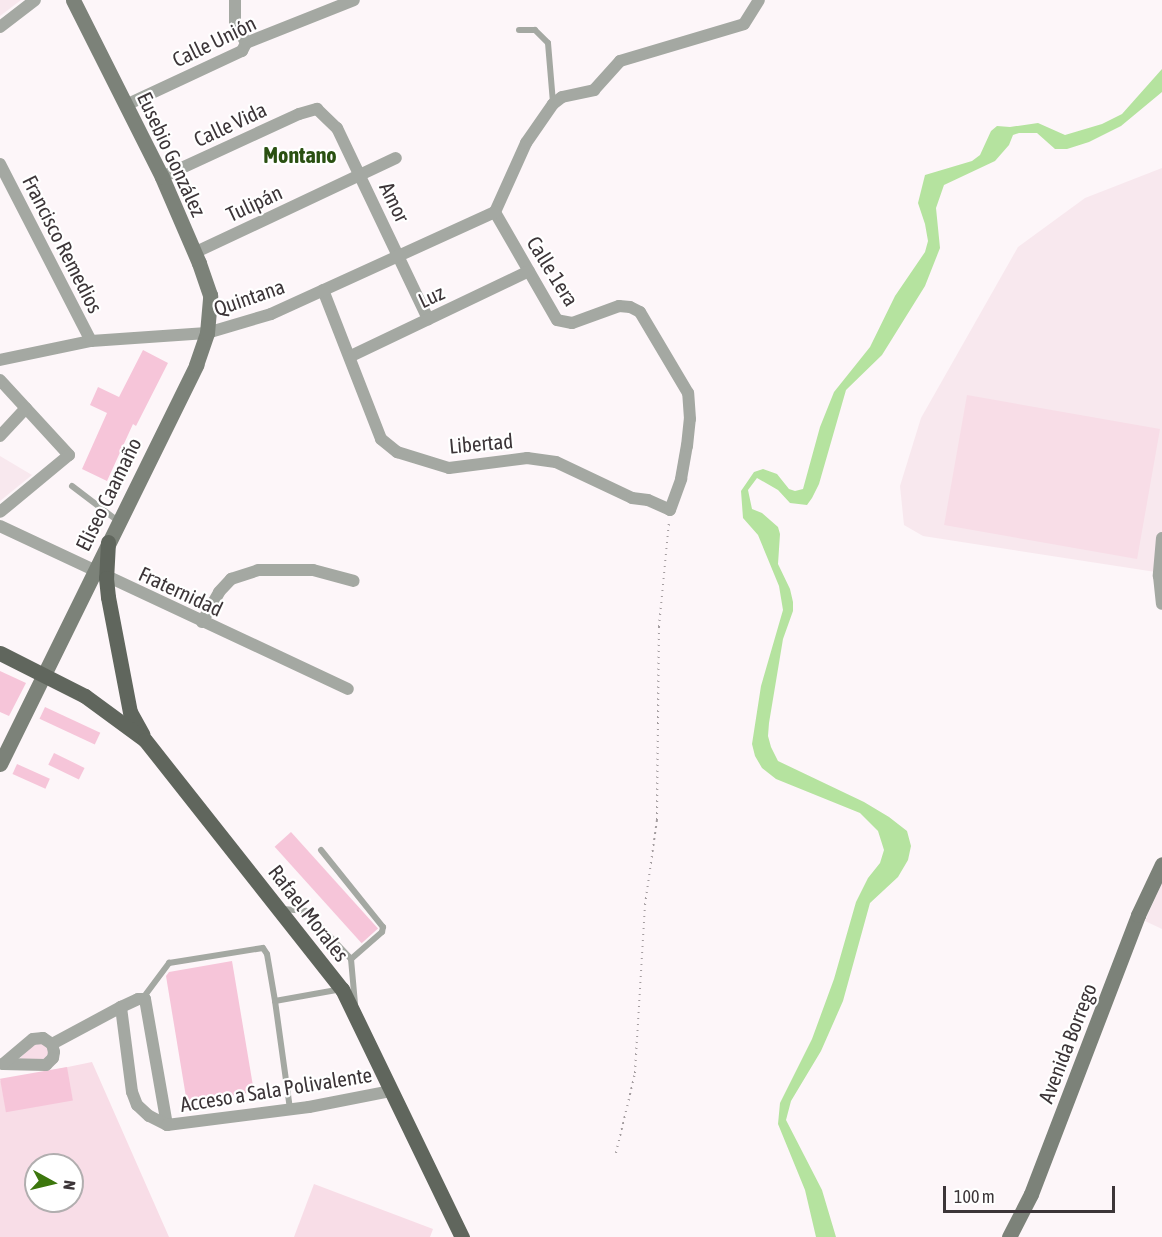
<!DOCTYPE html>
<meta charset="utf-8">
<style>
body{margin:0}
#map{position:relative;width:1162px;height:1237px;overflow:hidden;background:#fdf6f9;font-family:"Asap Condensed",sans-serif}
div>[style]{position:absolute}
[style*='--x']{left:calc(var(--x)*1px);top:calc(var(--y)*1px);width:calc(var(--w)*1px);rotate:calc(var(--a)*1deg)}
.built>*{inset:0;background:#f8e8ee}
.green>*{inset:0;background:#f8dde7;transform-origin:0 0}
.water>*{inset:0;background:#b5e39f}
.building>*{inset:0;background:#f6c5d9;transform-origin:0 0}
.path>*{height:2px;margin-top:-1px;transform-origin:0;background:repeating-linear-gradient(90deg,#a49da0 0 1.5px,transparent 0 6px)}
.lane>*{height:6px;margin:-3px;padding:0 3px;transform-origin:3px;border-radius:3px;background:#a4a8a2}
.street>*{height:12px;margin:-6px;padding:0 6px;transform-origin:6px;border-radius:6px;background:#a4a8a2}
.secondary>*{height:15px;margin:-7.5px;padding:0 7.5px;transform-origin:7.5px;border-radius:7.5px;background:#7c8279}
.primary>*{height:15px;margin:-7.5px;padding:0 7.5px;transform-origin:7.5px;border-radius:7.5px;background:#60665d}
span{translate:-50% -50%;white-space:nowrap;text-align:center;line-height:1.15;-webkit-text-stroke:4.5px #fff;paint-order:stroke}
.street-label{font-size:21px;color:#3c3538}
.neighbourhood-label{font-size:22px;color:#2a5011;font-weight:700}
.north{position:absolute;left:24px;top:1153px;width:60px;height:60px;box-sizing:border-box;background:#fff;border:2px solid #b1aeaf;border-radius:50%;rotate:98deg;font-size:16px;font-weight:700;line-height:24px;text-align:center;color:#3c3538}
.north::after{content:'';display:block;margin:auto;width:21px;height:27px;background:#3c770d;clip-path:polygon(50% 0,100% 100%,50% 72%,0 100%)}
.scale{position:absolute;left:943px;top:1186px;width:172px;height:27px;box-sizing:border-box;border:3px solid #3c3538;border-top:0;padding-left:8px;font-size:18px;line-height:21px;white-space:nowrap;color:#3c3538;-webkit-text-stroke:4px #fff;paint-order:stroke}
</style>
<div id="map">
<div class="built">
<i style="clip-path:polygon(0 0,21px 0,0 16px)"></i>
<i style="clip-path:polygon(1162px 168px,1162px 573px,923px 536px,904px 525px,900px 486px,921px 418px,1018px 247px,1085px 198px)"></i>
<i style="clip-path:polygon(0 456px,32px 475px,0 501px)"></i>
<i style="clip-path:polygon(1162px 883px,1162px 929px,1145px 921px)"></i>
</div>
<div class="green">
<i style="left:967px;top:395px;width:196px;height:132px;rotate:10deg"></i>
<i style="clip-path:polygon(45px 1043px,49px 1053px,43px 1060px,19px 1059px,33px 1045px)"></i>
<i style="clip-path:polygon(evenodd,92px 1062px,169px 1237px,0 1237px,0 1081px,92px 1062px,36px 1165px,72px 1165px,72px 1201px,36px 1201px,36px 1165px)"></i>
<i style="clip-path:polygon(314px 1184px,433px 1229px,430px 1237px,294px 1237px)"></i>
</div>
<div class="water">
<i style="clip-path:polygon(1162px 69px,1162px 92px,1121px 126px,1089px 142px,1067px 149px,1055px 149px,1037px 133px,1019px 133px,1013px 135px,1009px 145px,995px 161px,944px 185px,936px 208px,940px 248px,925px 286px,882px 355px,846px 390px,819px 484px,812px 498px,807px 505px,790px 503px,778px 490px,757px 478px,748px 490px,752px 509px,762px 513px,778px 527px,780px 534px,778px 564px,790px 589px,793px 602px,793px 611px,783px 639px,769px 723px,768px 736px,771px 747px,778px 761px,864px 802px,889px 817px,907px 831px,911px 846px,908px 860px,898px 877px,870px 903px,843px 1001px,821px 1051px,791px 1101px,786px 1120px,822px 1190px,836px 1237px,816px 1237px,805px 1190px,778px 1124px,780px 1103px,812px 1039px,834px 979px,856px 902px,868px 878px,880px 863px,884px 850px,878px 831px,860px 813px,776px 779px,762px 768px,755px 756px,752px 744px,761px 686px,783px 610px,779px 586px,758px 535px,743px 518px,741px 491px,754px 472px,763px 469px,777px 474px,789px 489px,795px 491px,803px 489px,820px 427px,834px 392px,870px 347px,895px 296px,925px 252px,928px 241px,925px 224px,918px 203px,925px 175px,972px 161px,980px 155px,991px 131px,997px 126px,1010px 127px,1038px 123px,1065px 135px,1102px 124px,1122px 114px)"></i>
</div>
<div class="building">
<i style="clip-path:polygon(143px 350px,168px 363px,136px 426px,133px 424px,107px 481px,82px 469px,107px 413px,90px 405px,98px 387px,119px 397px)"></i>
<i style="clip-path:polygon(0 671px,26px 683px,9px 716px,0 712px)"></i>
<i style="left:45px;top:707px;width:61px;height:13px;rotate:25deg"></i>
<i style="left:54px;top:753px;width:34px;height:13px;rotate:26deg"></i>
<i style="left:17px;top:764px;width:36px;height:11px;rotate:24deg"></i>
<i style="left:291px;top:832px;width:130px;height:22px;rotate:48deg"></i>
<i style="clip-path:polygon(232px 961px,254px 1092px,187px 1103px,166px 976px,169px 972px)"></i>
<i style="left:67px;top:1067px;width:34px;height:68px;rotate:80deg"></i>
</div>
<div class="path">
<i style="--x:616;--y:1153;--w:82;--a:-76.6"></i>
<i style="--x:635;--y:1073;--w:168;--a:-86.6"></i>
<i style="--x:645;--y:905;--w:86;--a:-82"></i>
<i style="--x:657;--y:820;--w:193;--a:-89.4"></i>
<i style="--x:659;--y:627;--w:106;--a:-84.6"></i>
</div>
<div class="lane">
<i style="--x:519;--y:30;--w:16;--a:0"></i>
<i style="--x:535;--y:30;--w:18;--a:45"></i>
<i style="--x:548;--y:43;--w:60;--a:85.2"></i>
<i style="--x:72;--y:486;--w:58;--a:37.3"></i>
<i style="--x:321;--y:850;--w:99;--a:51.2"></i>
<i style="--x:383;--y:927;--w:5;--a:101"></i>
<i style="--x:382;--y:932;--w:41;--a:138.9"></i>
<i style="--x:351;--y:959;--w:45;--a:84.9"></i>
<i style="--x:283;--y:909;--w:23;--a:5"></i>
<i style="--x:306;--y:911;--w:66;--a:46.8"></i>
<i style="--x:143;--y:998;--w:44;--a:-53.4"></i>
<i style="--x:169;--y:963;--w:95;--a:-9.1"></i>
<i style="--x:263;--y:948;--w:7;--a:56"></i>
<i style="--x:267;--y:954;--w:48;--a:80.3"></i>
<i style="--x:290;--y:1109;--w:109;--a:-97.9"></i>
<i style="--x:275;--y:1001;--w:68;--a:-10.2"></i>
</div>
<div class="street">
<i style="--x:235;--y:0;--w:23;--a:90"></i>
<i style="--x:235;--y:23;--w:23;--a:61"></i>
<i style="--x:0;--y:27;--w:44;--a:-37.6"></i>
<i style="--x:126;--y:105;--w:128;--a:-25"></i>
<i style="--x:242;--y:51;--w:9;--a:-63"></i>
<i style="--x:246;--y:43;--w:116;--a:-21.7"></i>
<i style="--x:0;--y:164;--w:199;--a:62.8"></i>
<i style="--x:162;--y:177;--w:151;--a:-24.7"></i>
<i style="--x:299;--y:114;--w:19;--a:-16"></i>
<i style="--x:317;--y:109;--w:28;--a:44"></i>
<i style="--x:337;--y:128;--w:212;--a:64.5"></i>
<i style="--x:495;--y:212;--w:76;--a:-65.8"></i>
<i style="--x:526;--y:143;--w:47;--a:-55.3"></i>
<i style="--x:553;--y:104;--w:11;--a:-38"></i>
<i style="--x:562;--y:97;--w:33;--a:-12"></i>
<i style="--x:594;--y:90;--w:39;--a:-48"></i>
<i style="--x:620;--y:61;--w:129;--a:-16.6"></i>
<i style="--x:744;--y:24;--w:28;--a:-58"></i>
<i style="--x:194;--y:253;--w:223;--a:-25.2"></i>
<i style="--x:323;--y:290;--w:160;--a:68.7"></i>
<i style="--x:381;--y:439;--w:21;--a:39"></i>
<i style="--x:397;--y:452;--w:54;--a:17.1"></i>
<i style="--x:449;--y:468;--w:79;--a:-7.3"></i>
<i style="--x:527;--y:458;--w:29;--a:8"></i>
<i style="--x:556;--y:462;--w:84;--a:25.3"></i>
<i style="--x:632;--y:498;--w:16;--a:7"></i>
<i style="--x:648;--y:500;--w:24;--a:24"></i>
<i style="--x:670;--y:510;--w:33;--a:-70"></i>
<i style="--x:681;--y:479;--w:34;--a:-80"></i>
<i style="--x:687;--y:446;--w:27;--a:-84"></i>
<i style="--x:690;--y:419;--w:26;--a:-94"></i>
<i style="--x:688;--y:393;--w:94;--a:-120.7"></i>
<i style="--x:640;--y:312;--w:11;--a:-153"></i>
<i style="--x:630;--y:307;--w:11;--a:-175"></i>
<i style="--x:619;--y:306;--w:50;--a:160.1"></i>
<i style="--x:572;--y:323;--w:15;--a:-169"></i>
<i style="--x:557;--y:320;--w:125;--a:-119.9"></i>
<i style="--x:351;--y:356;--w:197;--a:-25.5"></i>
<i style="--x:0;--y:360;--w:93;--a:-11.8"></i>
<i style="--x:91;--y:341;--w:116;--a:-3.9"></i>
<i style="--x:207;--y:333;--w:67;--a:-16.5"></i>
<i style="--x:271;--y:314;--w:246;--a:-24.5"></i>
<i style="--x:0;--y:380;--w:102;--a:47.4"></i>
<i style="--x:69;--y:455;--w:89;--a:140.4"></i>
<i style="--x:0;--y:436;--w:38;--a:-47"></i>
<i style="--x:0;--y:526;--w:384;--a:25.1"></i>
<i style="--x:1162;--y:538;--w:38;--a:95"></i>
<i style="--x:1159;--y:576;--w:28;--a:84"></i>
<i style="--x:202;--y:622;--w:34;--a:-60"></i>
<i style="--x:219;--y:592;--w:18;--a:-47"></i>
<i style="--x:231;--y:579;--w:28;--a:-18"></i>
<i style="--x:258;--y:570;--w:55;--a:0"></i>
<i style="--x:313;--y:570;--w:42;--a:15"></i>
<i style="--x:43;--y:1038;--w:11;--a:34"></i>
<i style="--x:52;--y:1044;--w:8;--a:76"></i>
<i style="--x:54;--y:1052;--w:6;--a:99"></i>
<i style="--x:53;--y:1058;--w:10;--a:135"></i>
<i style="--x:46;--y:1065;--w:43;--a:-178.7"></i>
<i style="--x:3;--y:1064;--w:39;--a:-40"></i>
<i style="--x:33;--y:1039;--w:10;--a:-6"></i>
<i style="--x:52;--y:1044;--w:78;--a:-28.2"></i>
<i style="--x:121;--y:1007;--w:19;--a:-25"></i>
<i style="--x:138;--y:999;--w:7;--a:0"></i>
<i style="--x:145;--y:999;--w:128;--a:80.1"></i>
<i style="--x:167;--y:1125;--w:20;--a:-153"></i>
<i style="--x:149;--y:1116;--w:16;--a:-137"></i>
<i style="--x:137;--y:1105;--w:14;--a:-111"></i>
<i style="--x:132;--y:1092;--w:86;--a:-97.4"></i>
<i style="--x:167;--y:1125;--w:143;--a:-7.2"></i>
<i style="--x:309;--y:1107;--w:84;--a:-11"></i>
</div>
<div class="secondary">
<i style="--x:0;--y:764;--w:445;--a:-63.8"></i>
<i style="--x:196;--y:365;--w:34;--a:-71"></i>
<i style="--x:207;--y:333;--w:38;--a:-85"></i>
<i style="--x:210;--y:295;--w:34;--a:-109"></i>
<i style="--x:199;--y:263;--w:94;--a:-113.3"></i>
<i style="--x:162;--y:177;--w:198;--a:-116.7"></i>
<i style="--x:1009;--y:1237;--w:48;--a:-62.9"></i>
<i style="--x:1031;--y:1194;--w:299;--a:-69"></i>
<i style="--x:1138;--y:915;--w:56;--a:-64.8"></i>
</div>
<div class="primary">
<i style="--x:108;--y:542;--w:36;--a:93"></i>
<i style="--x:106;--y:578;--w:19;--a:84"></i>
<i style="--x:108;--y:597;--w:117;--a:79.2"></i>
<i style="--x:130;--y:712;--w:26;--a:61"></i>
<i style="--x:0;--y:653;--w:95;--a:26.8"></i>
<i style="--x:85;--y:696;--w:74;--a:36.3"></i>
<i style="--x:145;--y:740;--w:318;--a:51.7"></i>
<i style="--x:342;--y:989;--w:276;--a:64.2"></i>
</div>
<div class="street-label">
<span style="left:214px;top:41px;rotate:-26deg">Calle Unión</span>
<span style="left:230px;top:124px;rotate:-25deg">Calle Vida</span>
<span style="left:172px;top:154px;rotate:65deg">Eusebio González</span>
<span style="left:395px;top:202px;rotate:64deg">Amor</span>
<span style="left:254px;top:203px;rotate:-25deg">Tulipán</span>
<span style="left:63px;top:244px;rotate:63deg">Francisco Remedios</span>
<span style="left:553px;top:271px;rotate:58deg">Calle 1era</span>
<span style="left:431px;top:296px;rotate:-25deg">Luz</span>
<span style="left:249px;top:297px;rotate:-19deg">Quintana</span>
<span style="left:481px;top:443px;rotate:-5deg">Libertad</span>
<span style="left:108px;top:494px;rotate:-64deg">Eliseo Caamaño</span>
<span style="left:181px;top:591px;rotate:25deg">Fraternidad</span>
<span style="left:309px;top:913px;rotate:52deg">Rafael Morales</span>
<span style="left:1067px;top:1043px;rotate:-69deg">Avenida Borrego</span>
<span style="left:276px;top:1089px;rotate:-9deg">Acceso a Sala Polivalente</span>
</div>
<div class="neighbourhood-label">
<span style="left:300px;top:156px">Montano</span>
</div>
<div class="north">N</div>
<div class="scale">100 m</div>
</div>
